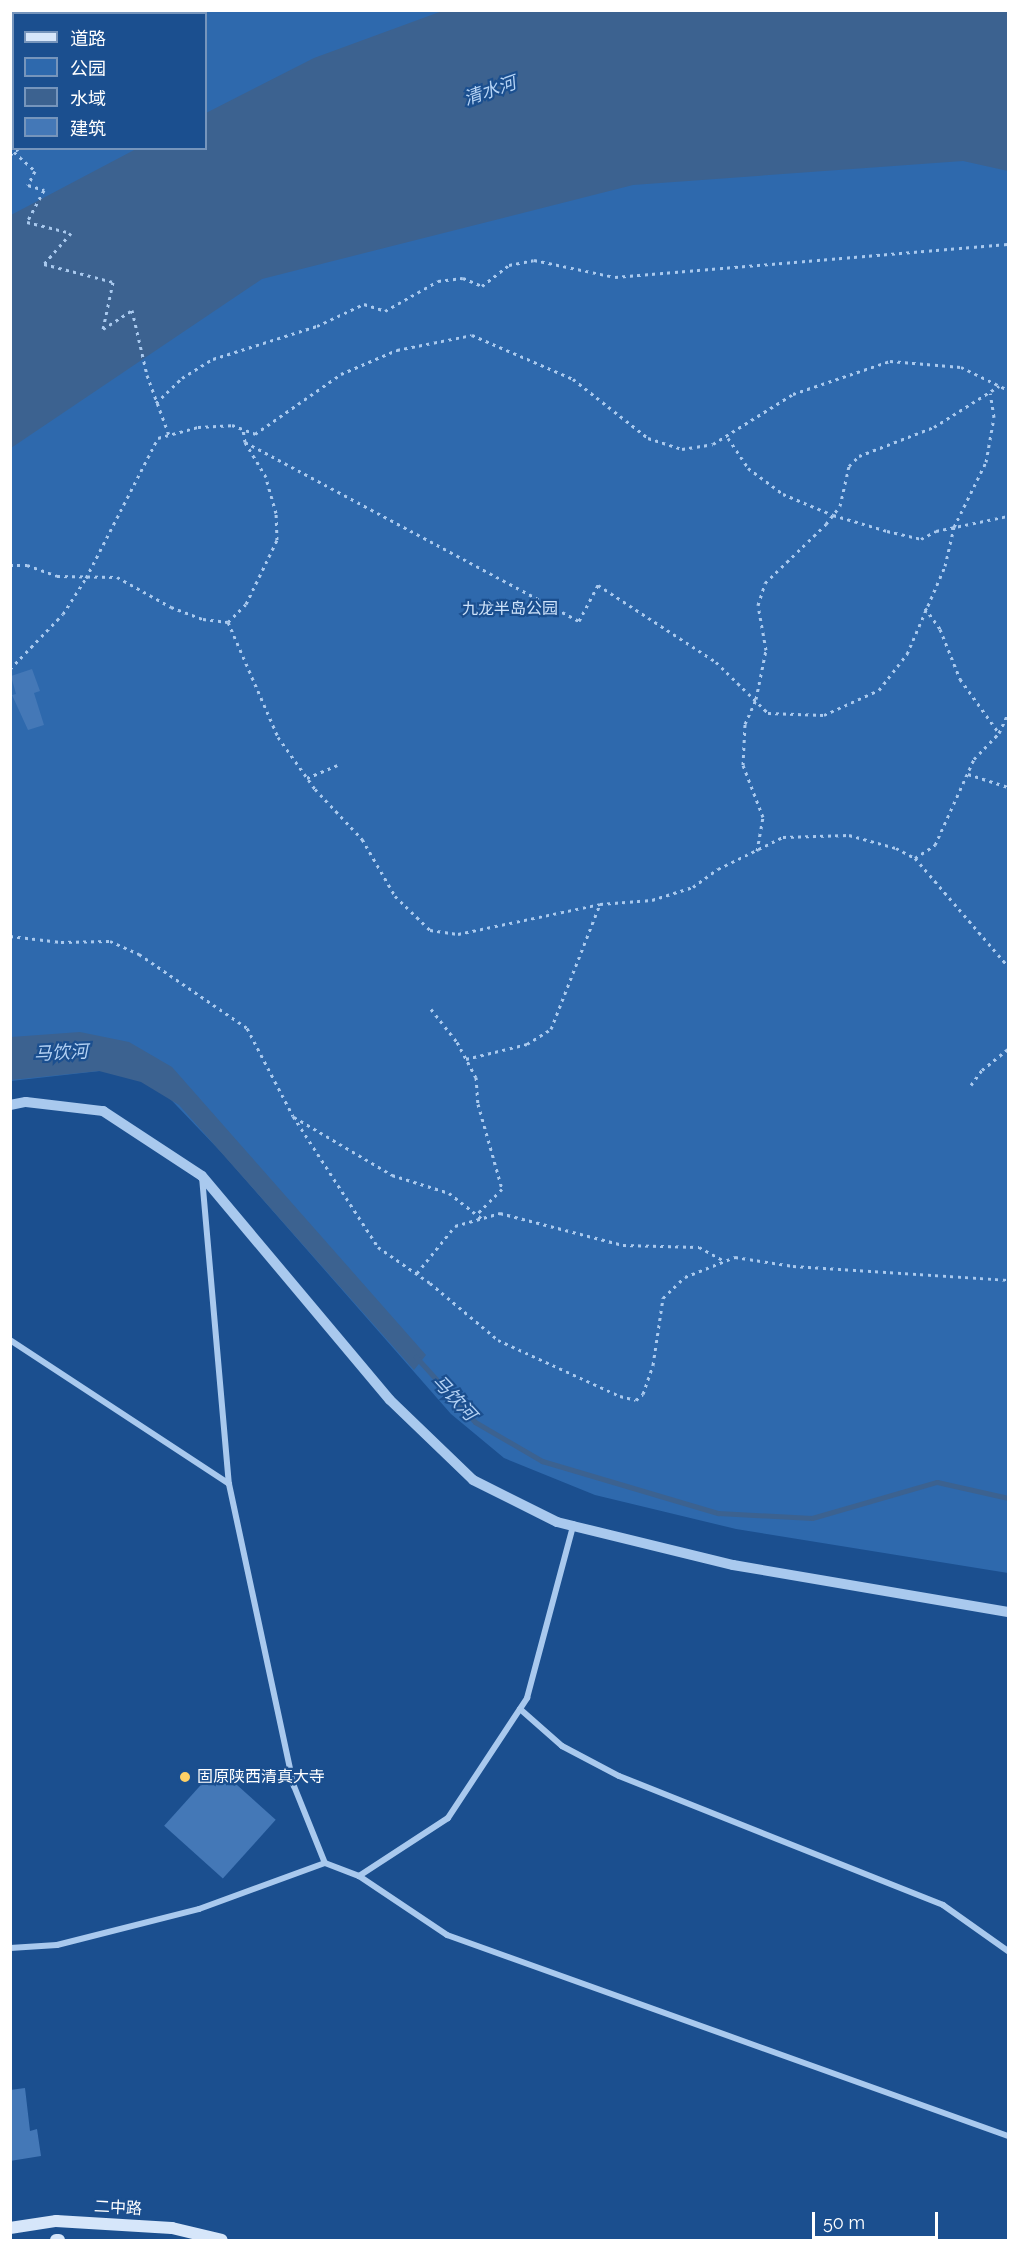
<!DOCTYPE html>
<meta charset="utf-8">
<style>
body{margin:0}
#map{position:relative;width:1019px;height:2251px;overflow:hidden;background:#1b4f8f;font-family:Raleway,"Noto Sans SC",sans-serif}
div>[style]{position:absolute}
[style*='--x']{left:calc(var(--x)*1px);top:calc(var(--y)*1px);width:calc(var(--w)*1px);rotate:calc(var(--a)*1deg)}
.green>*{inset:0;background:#2e69ad}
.water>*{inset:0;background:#3c6290}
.stream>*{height:5px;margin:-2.5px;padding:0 2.5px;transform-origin:2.5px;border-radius:2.5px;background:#3c6290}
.building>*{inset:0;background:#4478b7;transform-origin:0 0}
.path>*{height:3px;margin-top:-1.5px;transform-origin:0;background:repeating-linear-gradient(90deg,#a9c9ee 0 3px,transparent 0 7.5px)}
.minor>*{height:6px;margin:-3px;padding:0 3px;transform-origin:3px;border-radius:3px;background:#a9c9ee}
.tertiary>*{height:10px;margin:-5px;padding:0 5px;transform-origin:5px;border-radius:5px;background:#a9c9ee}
.secondary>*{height:12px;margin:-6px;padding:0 6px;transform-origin:6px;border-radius:6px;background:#d6e6fa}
.dots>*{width:16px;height:16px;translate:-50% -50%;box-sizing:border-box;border:3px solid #1b4f8f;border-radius:50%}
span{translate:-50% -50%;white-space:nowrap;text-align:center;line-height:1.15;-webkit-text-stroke:4.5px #1b4f8f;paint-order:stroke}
.park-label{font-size:16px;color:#cfe3fa}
.poi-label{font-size:16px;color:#fff}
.left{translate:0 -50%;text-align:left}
.street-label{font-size:16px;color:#fff}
.water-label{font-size:18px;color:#b5d3f5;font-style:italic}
.frame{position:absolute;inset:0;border:12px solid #fff;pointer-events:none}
.legend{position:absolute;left:12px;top:12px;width:195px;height:138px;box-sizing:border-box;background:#1b4f8f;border:2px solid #7695bc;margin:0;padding:8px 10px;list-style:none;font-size:18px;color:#fff}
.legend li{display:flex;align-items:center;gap:12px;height:30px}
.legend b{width:30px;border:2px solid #7695bc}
.scale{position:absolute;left:812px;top:2212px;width:126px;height:27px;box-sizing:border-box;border:3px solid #fff;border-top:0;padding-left:8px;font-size:18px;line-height:21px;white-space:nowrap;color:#fff;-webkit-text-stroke:4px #1b4f8f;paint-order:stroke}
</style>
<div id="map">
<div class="green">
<i style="clip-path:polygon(evenodd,1008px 11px,1008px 1573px,736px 1529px,595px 1495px,504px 1458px,451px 1414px,222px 1153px,154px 1082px,109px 1070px,11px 1081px,10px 12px,1008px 11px,14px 14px,206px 14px,206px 148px,14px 148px,14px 14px)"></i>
</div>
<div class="water">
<i style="clip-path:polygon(445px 10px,1008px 11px,1008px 171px,963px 161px,633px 185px,262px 279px,11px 448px,11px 215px,136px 149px,206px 148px,206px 113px,314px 58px)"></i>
<i style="clip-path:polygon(80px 1032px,129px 1042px,172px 1067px,426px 1355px,414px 1370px,179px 1105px,141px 1082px,99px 1071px,11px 1080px,11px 1037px)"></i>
</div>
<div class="stream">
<i style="--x:416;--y:1357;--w:88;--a:47.8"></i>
<i style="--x:475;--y:1422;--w:78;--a:30.2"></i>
<i style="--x:542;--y:1461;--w:184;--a:16.5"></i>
<i style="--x:718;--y:1513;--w:94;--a:3"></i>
<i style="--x:812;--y:1518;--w:130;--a:-16.1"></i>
<i style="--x:937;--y:1482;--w:73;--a:12.7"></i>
</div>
<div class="building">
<i style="clip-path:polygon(32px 669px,40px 691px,34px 693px,44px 725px,28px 730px,12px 695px,16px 694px,11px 676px)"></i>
<i style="left:217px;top:1767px;width:79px;height:79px;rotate:42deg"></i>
<i style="clip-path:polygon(25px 2088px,30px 2131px,37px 2129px,41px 2156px,10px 2161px,10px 2090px)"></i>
</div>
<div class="path">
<i style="--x:192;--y:14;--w:6;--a:-45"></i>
<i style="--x:14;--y:152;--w:28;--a:42"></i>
<i style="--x:35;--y:171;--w:16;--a:117"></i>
<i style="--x:28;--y:185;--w:17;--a:17"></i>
<i style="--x:44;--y:190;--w:36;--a:118"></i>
<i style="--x:27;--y:222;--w:45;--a:14"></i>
<i style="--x:71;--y:233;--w:41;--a:131.1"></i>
<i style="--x:44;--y:264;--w:71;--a:14.6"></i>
<i style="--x:113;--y:282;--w:48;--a:102"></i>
<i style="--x:103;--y:329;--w:35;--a:-33"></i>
<i style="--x:132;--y:310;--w:67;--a:77"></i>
<i style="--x:147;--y:375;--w:64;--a:69.9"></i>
<i style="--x:10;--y:155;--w:11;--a:-38"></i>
<i style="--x:156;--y:403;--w:36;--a:-44"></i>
<i style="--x:182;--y:378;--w:36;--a:-32"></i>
<i style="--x:213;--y:359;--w:109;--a:-17.6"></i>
<i style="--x:317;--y:326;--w:52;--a:-25.1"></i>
<i style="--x:364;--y:304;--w:22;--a:18"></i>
<i style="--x:385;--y:311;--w:61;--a:-29.5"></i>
<i style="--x:438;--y:281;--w:25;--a:-7"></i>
<i style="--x:463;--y:278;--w:21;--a:23"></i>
<i style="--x:482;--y:286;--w:34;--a:-38"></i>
<i style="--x:509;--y:265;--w:25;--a:-11"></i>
<i style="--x:534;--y:260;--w:83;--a:11.9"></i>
<i style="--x:615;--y:277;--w:394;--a:-4.8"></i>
<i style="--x:728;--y:438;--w:36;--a:56"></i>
<i style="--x:748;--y:468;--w:44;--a:36.6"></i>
<i style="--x:783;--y:494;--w:54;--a:22.8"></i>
<i style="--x:833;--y:515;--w:56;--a:16.5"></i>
<i style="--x:887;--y:531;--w:35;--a:13"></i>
<i style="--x:921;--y:539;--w:17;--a:-28"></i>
<i style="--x:936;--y:531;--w:74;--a:-11.8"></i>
<i style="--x:245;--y:442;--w:379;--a:28.2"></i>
<i style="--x:579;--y:621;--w:41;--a:-62.2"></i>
<i style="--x:598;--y:585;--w:141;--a:33.1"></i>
<i style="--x:716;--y:662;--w:73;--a:44.4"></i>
<i style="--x:768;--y:713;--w:56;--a:2"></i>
<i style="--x:824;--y:715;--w:60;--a:-24.4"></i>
<i style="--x:879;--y:690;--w:46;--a:-52.1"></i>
<i style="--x:907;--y:654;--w:96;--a:-66.6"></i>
<i style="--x:945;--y:566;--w:40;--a:-77"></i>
<i style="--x:954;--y:527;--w:72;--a:-63.8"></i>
<i style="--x:986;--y:462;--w:46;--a:-79.9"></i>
<i style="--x:994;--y:417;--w:24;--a:-99"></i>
<i style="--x:10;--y:565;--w:17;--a:0"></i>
<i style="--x:27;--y:565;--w:32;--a:20"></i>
<i style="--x:57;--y:576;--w:60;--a:1"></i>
<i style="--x:117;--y:577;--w:62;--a:29.1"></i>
<i style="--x:171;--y:607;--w:34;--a:21"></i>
<i style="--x:203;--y:619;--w:25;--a:7"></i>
<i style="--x:925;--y:608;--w:26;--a:54"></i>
<i style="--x:940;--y:629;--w:54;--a:68.2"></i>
<i style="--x:960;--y:679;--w:67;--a:54.2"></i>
<i style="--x:228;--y:622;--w:125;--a:66.5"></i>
<i style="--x:278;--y:737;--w:64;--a:54.6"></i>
<i style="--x:315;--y:789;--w:69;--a:46.8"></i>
<i style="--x:362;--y:839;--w:66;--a:59.9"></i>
<i style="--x:395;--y:896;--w:49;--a:44.2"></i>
<i style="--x:430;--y:930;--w:28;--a:8"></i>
<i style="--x:458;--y:934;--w:145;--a:-11.9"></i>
<i style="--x:600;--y:904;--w:52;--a:-4.4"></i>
<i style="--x:652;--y:900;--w:43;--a:-17.6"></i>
<i style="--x:693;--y:887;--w:31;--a:-36"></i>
<i style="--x:718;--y:869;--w:72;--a:-26.2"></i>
<i style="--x:783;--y:837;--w:66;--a:-1.7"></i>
<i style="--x:849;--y:835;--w:49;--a:15.5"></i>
<i style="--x:896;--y:848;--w:21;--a:28"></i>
<i style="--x:915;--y:858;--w:143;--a:49.3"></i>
<i style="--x:228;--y:622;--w:25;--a:-45"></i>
<i style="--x:246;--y:604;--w:71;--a:-64.2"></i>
<i style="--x:277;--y:540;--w:27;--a:-92"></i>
<i style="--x:276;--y:513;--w:37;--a:-106"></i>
<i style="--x:266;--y:477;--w:41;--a:-121"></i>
<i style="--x:245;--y:442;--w:12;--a:-99"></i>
<i style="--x:10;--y:669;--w:76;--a:-46.1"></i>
<i style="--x:63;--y:614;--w:43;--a:-57.4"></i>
<i style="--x:86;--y:578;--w:157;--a:-62.8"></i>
<i style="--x:158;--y:438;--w:41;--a:-15.4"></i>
<i style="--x:198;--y:427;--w:34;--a:-3"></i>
<i style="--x:232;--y:425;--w:25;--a:21"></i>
<i style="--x:255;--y:434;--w:105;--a:-34.9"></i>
<i style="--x:341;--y:374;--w:61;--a:-23.2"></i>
<i style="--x:397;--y:350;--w:76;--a:-11.3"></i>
<i style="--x:472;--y:335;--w:110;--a:23.5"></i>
<i style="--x:573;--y:379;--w:95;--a:38.2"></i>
<i style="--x:648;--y:438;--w:36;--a:18"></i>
<i style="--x:682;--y:449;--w:31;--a:-9"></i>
<i style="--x:713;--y:444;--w:94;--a:-32"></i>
<i style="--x:793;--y:394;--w:102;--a:-18.8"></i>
<i style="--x:890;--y:361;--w:71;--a:4.8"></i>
<i style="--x:961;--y:367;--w:52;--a:26.1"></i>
<i style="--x:968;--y:774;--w:42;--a:18"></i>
<i style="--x:307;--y:778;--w:33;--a:-23"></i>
<i style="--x:757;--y:851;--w:35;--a:-80"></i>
<i style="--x:763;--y:817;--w:56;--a:-111"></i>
<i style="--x:743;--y:765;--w:41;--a:-87.2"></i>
<i style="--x:745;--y:724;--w:27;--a:-66"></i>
<i style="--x:756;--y:699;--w:50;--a:-78.5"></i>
<i style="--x:766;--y:650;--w:46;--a:-100.1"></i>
<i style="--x:758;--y:605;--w:23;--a:-72"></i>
<i style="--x:765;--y:583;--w:85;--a:-44"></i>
<i style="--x:826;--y:524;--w:23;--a:-52"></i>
<i style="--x:840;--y:506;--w:41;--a:-77.3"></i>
<i style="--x:849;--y:466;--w:14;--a:-45"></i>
<i style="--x:859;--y:456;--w:80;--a:-21.1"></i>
<i style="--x:934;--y:427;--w:77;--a:-32.2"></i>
<i style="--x:915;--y:858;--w:24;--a:-33"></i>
<i style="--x:935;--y:845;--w:94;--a:-65.6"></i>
<i style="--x:974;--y:759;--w:36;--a:-46"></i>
<i style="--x:999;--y:733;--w:21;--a:-65"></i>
<i style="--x:10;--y:936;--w:51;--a:6.7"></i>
<i style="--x:61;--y:942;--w:49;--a:-1.2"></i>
<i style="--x:110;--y:941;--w:32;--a:24"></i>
<i style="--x:139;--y:954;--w:131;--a:34.4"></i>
<i style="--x:247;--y:1028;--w:99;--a:62.4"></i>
<i style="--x:293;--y:1116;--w:156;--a:57"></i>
<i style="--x:378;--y:1247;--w:63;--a:34.7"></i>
<i style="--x:430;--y:1283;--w:89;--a:40"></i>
<i style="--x:498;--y:1340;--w:134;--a:24.7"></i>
<i style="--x:620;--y:1396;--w:16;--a:14"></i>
<i style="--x:636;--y:1400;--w:9;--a:-41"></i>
<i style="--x:643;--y:1394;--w:31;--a:-71"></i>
<i style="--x:653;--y:1365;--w:68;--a:-81.5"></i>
<i style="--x:663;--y:1298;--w:30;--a:-44"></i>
<i style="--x:685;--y:1277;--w:54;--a:-21.8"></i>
<i style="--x:735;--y:1257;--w:59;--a:8.8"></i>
<i style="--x:793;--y:1266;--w:215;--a:3.7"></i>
<i style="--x:431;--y:1009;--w:42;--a:51.8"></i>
<i style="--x:457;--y:1042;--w:40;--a:62"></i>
<i style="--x:476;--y:1077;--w:27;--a:86"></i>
<i style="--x:478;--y:1104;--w:88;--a:74.2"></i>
<i style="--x:502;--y:1189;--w:35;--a:135"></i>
<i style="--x:466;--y:1059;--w:63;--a:-13.8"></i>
<i style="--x:527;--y:1044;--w:28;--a:-32"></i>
<i style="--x:551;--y:1029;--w:134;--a:-68.6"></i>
<i style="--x:971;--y:1085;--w:19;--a:-54"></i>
<i style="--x:982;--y:1070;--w:33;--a:-39"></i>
<i style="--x:294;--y:1117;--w:114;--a:30.6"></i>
<i style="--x:392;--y:1175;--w:60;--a:17.5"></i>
<i style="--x:449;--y:1193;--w:41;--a:38"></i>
<i style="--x:417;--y:1273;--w:60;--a:-51"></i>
<i style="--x:455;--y:1226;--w:47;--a:-16.1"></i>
<i style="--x:500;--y:1213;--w:127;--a:14.6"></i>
<i style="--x:623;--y:1245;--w:76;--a:1.5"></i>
<i style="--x:699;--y:1247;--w:29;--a:29"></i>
</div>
<div class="minor">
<i style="--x:202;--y:1177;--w:308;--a:85"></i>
<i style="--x:229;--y:1484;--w:309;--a:77.9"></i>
<i style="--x:294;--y:1786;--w:83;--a:68.1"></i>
<i style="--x:10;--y:1340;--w:262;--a:33.3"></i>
<i style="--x:520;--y:1709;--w:56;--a:41.4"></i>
<i style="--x:562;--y:1746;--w:64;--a:27.8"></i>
<i style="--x:619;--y:1776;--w:349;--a:21.7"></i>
<i style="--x:943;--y:1905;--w:80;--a:35.3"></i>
<i style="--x:359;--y:1876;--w:106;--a:-33.1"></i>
<i style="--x:448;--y:1818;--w:144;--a:-56.6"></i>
<i style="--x:527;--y:1698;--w:178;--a:-75"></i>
<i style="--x:10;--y:1948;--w:47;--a:-3.7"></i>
<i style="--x:57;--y:1945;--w:146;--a:-14.2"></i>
<i style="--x:199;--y:1909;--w:134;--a:-20.1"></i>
<i style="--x:325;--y:1863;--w:36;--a:21"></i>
<i style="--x:359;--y:1876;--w:106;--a:33.8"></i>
<i style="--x:447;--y:1935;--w:596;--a:19.71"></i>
</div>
<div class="tertiary">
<i style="--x:10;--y:1105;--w:16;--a:-11"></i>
<i style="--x:26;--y:1102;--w:78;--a:6.7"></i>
<i style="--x:103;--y:1111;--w:118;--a:33.3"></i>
<i style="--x:202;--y:1176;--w:292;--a:50"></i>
<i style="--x:390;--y:1400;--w:115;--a:43.9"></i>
<i style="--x:473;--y:1480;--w:94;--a:26.6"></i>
<i style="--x:557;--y:1522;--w:16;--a:14"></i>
<i style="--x:573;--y:1526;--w:165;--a:13.7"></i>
<i style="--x:733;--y:1565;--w:279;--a:9.7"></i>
</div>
<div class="secondary">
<i style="--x:10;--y:2228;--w:47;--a:-8.7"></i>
<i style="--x:56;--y:2221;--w:116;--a:3.5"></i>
<i style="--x:172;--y:2228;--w:51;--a:13.5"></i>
<i style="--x:56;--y:2240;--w:3;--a:0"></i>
</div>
<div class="dots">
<i style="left:185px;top:1777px;background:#ffd166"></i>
</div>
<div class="park-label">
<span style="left:510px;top:609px">九龙半岛公园</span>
</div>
<div class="poi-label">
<span class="left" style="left:197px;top:1777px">固原陕西清真大寺</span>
</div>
<div class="street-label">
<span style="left:118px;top:2208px;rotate:3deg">二中路</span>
</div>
<div class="water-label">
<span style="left:490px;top:91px;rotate:-19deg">清水河</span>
<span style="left:61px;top:1053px;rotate:-3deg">马饮河</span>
<span style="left:454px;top:1398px;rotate:47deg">马饮河</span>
</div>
<div class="frame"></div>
<ul class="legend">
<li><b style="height:8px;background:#d6e6fa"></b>道路</li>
<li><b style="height:16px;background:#2e69ad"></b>公园</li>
<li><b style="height:16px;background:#3c6290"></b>水域</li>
<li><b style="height:16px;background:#4478b7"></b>建筑</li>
</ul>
<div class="scale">50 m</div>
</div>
